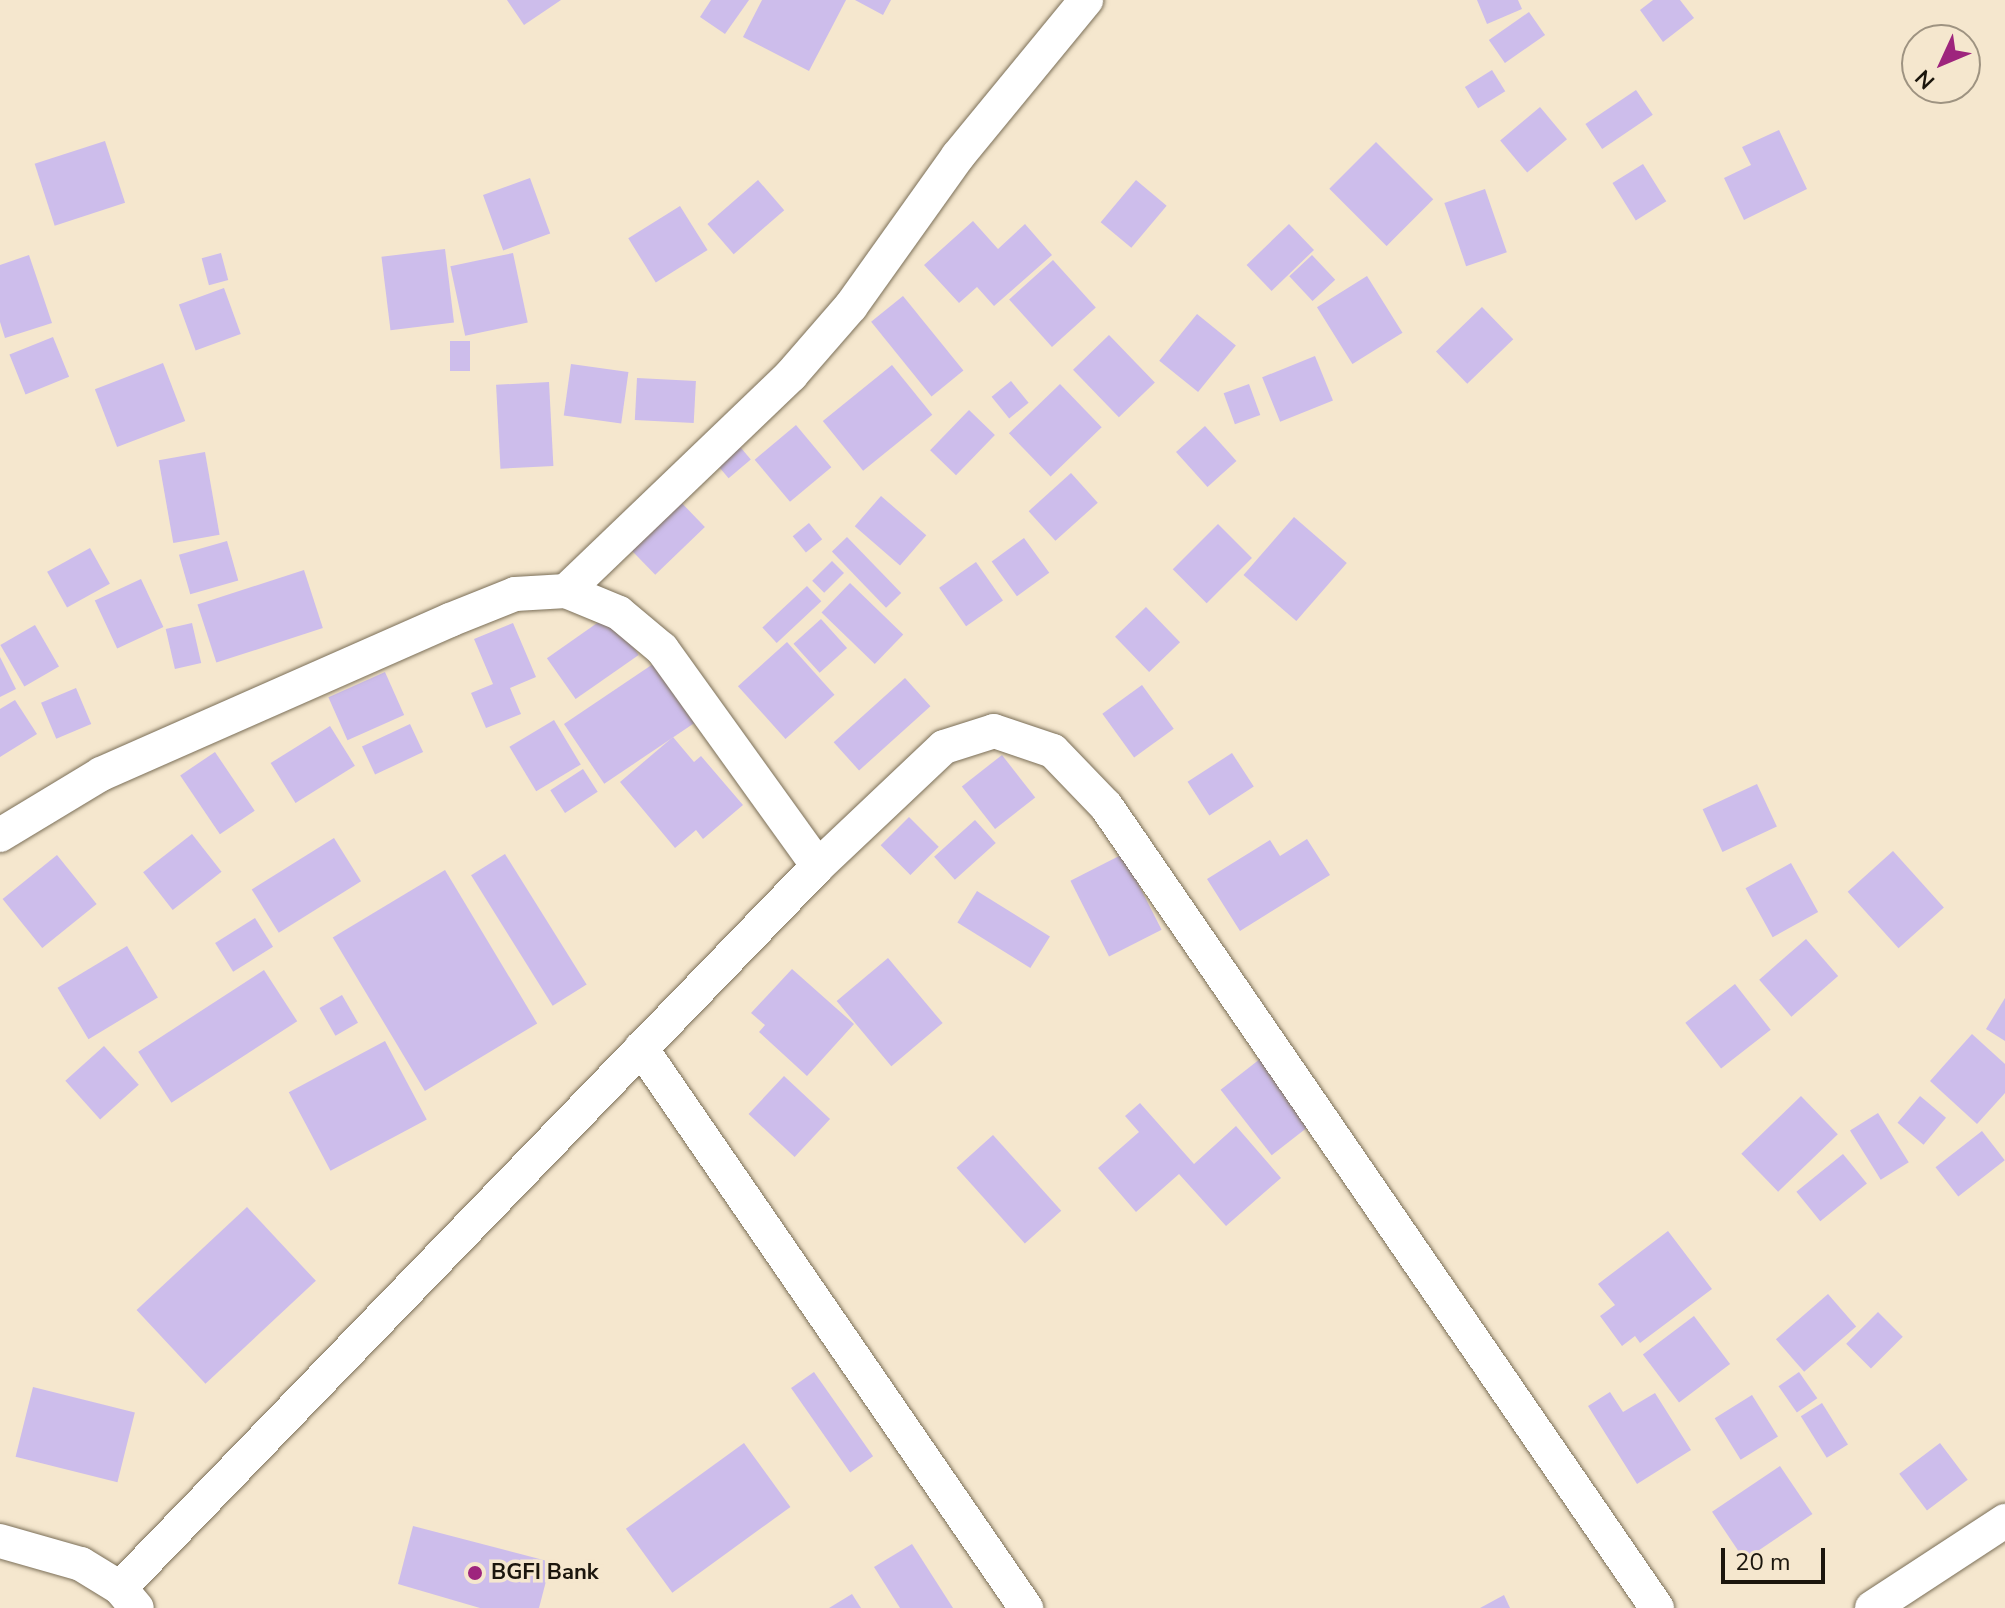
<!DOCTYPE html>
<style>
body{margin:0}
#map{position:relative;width:2005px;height:1608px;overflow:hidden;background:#f5e7ce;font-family:"Nunito Sans",sans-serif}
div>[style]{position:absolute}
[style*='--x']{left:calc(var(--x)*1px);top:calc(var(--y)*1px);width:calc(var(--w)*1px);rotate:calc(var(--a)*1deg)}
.building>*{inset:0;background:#cdbdeb;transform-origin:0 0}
.roads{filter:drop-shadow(0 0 2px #7b6f58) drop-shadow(0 0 2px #7b6f58)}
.minor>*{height:34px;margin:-17px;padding:0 17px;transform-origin:17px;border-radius:17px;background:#fff}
.dots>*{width:22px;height:22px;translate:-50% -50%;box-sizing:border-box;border:4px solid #f5e7ce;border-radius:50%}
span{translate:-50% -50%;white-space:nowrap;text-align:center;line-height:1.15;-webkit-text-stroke:7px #f5e7ce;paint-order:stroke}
.poi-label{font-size:22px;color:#1b160d;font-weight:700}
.left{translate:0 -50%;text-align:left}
.north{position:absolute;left:1901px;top:24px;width:80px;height:80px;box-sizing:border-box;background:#f5e7ce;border:2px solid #9e9381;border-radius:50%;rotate:226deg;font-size:22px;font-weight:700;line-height:32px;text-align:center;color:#1b160d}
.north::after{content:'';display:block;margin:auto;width:28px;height:36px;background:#9e257d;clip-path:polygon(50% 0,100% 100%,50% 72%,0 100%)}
.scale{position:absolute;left:1721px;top:1548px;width:104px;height:36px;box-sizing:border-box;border:4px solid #1b160d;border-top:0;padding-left:10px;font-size:24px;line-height:28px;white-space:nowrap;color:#1b160d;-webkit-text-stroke:6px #f5e7ce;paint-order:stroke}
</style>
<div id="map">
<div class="building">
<i style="clip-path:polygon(507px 0,561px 0,524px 25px)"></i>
<i style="clip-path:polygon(711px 0,749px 0,725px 34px,700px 17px)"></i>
<i style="clip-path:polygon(762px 0,846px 0,809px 71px,743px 37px)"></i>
<i style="clip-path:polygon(855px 0,891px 0,883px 15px)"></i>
<i style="clip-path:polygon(1477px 0,1518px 0,1522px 9px,1487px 24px)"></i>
<i style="clip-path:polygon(1653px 0,1680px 0,1694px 18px,1663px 42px,1640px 10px)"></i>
<i style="left:1529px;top:12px;width:28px;height:49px;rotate:55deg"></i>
<i style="left:1492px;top:70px;width:25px;height:32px;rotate:58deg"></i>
<i style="left:1636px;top:90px;width:30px;height:61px;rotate:56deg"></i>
<i style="left:1540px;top:107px;width:42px;height:52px;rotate:50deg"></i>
<i style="clip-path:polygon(1779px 130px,1807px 189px,1744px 220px,1724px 178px,1751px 165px,1742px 147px)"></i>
<i style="left:105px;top:141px;width:65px;height:74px;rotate:72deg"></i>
<i style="left:1376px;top:142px;width:81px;height:66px;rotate:45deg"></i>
<i style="left:1643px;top:164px;width:44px;height:36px;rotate:58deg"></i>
<i style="left:530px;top:178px;width:59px;height:50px;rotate:70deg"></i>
<i style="left:758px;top:180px;width:40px;height:67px;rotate:49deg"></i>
<i style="left:1136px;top:180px;width:40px;height:55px;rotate:40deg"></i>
<i style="left:1485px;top:189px;width:67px;height:43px;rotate:71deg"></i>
<i style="left:680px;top:206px;width:52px;height:61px;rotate:58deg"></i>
<i style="clip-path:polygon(973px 221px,998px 249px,1025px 224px,1052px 255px,994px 306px,977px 287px,959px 303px,924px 265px)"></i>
<i style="left:1289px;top:224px;width:36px;height:59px;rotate:46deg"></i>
<i style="left:445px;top:249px;width:74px;height:64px;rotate:83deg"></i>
<i style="left:221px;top:253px;width:28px;height:20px;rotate:75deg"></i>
<i style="left:513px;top:253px;width:71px;height:64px;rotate:78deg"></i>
<i style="clip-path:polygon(29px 255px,52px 323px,5px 338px,0 322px,0 265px)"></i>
<i style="left:1312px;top:255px;width:34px;height:31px;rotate:47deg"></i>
<i style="left:1053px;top:260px;width:64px;height:59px;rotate:48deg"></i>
<i style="left:1367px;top:276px;width:67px;height:59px;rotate:58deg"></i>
<i style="left:224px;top:288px;width:49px;height:48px;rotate:70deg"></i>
<i style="left:903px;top:296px;width:96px;height:41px;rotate:51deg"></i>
<i style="left:1482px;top:307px;width:45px;height:64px;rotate:46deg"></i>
<i style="left:1197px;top:314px;width:50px;height:60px;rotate:39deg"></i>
<i style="left:1109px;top:335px;width:66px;height:50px;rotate:46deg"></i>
<i style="left:53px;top:337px;width:43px;height:47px;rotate:68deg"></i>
<i style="left:450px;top:341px;width:20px;height:30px"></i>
<i style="left:1315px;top:356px;width:48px;height:57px;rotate:68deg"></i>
<i style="left:163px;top:363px;width:62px;height:73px;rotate:69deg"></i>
<i style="left:571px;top:364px;width:58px;height:52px;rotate:8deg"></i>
<i style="left:892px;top:365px;width:64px;height:89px;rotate:51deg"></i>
<i style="left:637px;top:378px;width:59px;height:42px;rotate:3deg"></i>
<i style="left:1011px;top:381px;width:28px;height:25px;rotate:51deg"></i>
<i style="left:549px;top:382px;width:84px;height:53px;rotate:87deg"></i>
<i style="left:1060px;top:384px;width:60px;height:71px;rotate:46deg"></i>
<i style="left:1249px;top:384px;width:33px;height:27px;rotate:70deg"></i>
<i style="left:969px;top:410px;width:36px;height:56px;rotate:44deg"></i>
<i style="left:796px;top:425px;width:55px;height:54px;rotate:50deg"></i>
<i style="left:1205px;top:426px;width:47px;height:39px;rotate:48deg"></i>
<i style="left:736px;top:442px;width:23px;height:29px;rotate:50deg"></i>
<i style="left:205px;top:452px;width:84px;height:47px;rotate:80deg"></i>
<i style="left:1071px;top:473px;width:40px;height:57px;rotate:48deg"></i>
<i style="left:675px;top:496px;width:43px;height:69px;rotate:46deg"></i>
<i style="left:881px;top:496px;width:60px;height:40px;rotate:41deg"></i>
<i style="left:1294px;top:517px;width:70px;height:77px;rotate:41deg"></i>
<i style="left:809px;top:523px;width:21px;height:21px;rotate:51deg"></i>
<i style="left:1218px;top:524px;width:48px;height:64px;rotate:45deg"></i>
<i style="left:847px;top:537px;width:78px;height:21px;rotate:46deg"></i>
<i style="left:1024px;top:538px;width:43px;height:40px;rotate:54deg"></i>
<i style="left:227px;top:541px;width:41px;height:50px;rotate:74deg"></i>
<i style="left:90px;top:548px;width:41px;height:49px;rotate:61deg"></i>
<i style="left:832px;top:561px;width:17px;height:28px;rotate:45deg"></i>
<i style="left:976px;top:562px;width:47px;height:45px;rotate:55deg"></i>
<i style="left:304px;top:570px;width:61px;height:112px;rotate:72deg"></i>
<i style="left:141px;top:579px;width:53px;height:51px;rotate:65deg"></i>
<i style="left:850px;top:583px;width:74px;height:41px;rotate:44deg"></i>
<i style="left:807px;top:586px;width:21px;height:61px;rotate:47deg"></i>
<i style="left:1146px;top:607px;width:49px;height:43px;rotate:46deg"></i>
<i style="left:610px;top:614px;width:50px;height:77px;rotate:55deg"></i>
<i style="left:821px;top:619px;width:39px;height:37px;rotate:48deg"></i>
<i style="left:192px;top:623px;width:41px;height:27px;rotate:77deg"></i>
<i style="clip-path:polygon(513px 623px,536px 677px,510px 688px,521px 714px,486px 728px,471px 693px,493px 684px,474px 639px)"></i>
<i style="left:35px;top:625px;width:48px;height:40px;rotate:60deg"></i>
<i style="left:787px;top:642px;width:71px;height:66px;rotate:48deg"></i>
<i style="clip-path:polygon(0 657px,16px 689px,0 697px)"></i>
<i style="left:656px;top:662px;width:72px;height:111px;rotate:56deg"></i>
<i style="left:385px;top:672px;width:47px;height:62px;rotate:66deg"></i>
<i style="left:905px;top:678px;width:38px;height:96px;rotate:48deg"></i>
<i style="left:1142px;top:685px;width:54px;height:49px;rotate:54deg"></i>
<i style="left:76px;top:688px;width:39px;height:38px;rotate:67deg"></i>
<i style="clip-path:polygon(15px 700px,37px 734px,0 757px,0 709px)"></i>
<i style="left:554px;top:720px;width:52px;height:52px;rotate:59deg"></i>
<i style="left:410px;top:724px;width:31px;height:53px;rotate:65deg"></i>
<i style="left:330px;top:726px;width:47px;height:70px;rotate:58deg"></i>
<i style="clip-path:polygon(673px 737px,694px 762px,701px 756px,743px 805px,703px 839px,696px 830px,675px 848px,620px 782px)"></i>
<i style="left:215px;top:752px;width:71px;height:42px;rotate:56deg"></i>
<i style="left:1232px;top:753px;width:40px;height:53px;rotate:57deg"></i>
<i style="left:1002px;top:755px;width:54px;height:51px;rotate:52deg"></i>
<i style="left:583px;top:769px;width:27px;height:39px;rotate:57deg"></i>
<i style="left:1757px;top:784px;width:47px;height:60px;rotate:65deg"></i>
<i style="left:909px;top:817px;width:42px;height:40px;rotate:45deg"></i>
<i style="left:975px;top:820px;width:31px;height:55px;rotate:48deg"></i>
<i style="left:192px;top:834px;width:48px;height:62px;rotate:52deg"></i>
<i style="left:334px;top:838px;width:51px;height:97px;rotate:58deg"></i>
<i style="clip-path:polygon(1307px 839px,1330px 875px,1240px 931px,1207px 879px,1270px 840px,1280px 856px)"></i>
<i style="left:1893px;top:851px;width:76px;height:61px;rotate:48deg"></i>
<i style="left:505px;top:854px;width:154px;height:40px;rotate:58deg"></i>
<i style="left:1123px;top:854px;width:85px;height:59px;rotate:63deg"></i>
<i style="left:57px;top:855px;width:63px;height:70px;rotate:51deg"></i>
<i style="left:1791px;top:863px;width:56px;height:52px;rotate:61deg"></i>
<i style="left:445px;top:870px;width:179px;height:131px;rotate:59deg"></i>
<i style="left:977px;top:891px;width:86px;height:37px;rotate:32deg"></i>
<i style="left:255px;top:918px;width:34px;height:47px;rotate:58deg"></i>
<i style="left:1806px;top:939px;width:49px;height:62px;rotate:49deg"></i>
<i style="left:127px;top:946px;width:60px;height:81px;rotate:59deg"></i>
<i style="left:888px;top:958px;width:85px;height:67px;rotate:50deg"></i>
<i style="clip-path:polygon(792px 969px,854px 1024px,807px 1076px,759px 1032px,765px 1025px,751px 1013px)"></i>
<i style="left:264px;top:970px;width:61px;height:150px;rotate:57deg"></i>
<i style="left:1735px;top:984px;width:58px;height:63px;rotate:52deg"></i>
<i style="left:342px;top:995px;width:32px;height:26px;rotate:60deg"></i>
<i style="clip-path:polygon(2005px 998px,2005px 1041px,1986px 1029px)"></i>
<i style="clip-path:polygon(1972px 1034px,2005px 1064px,2005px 1093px,1977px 1124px,1930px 1081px)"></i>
<i style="left:385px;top:1041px;width:89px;height:109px;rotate:62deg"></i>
<i style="left:104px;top:1046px;width:52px;height:52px;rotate:48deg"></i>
<i style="left:1260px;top:1059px;width:83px;height:50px;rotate:52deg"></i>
<i style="left:784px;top:1076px;width:63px;height:52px;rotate:43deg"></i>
<i style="left:1801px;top:1096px;width:53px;height:83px;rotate:46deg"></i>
<i style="left:1920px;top:1096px;width:34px;height:35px;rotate:40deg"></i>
<i style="clip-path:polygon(1140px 1103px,1194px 1164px,1236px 1126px,1281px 1178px,1226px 1226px,1179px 1174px,1136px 1212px,1098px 1168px,1139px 1132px,1125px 1116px)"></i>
<i style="left:1878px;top:1113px;width:58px;height:33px;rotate:58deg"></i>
<i style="left:1982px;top:1131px;width:37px;height:59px;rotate:52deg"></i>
<i style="left:993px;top:1135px;width:102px;height:49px;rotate:48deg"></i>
<i style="left:1843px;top:1154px;width:38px;height:60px;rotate:51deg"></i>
<i style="left:247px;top:1207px;width:101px;height:151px;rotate:47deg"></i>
<i style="clip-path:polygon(1668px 1231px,1712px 1289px,1640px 1343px,1635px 1336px,1622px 1346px,1600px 1316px,1615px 1305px,1598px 1284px)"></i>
<i style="left:1828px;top:1294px;width:43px;height:69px;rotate:49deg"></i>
<i style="left:1878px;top:1312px;width:35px;height:45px;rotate:45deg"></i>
<i style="left:1694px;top:1316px;width:60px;height:64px;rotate:53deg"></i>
<i style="left:814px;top:1372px;width:103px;height:28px;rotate:55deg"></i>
<i style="left:1799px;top:1372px;width:32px;height:25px;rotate:55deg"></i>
<i style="left:33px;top:1387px;width:105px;height:72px;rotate:14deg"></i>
<i style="clip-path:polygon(1610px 1392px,1623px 1412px,1655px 1393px,1691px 1450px,1637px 1484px,1588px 1406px)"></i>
<i style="left:1752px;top:1395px;width:49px;height:44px;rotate:58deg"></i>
<i style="left:1822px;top:1403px;width:49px;height:25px;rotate:58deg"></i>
<i style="left:744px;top:1443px;width:79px;height:146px;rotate:54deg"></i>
<i style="left:1940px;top:1443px;width:46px;height:51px;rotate:53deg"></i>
<i style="left:1780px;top:1466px;width:58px;height:82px;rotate:56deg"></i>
<i style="clip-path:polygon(413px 1526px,551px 1562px,539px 1608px,480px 1608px,398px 1584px)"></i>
<i style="clip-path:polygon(912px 1544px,953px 1608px,900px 1608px,874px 1567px)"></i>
<i style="clip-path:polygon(852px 1594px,861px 1608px,829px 1608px)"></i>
<i style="clip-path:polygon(1504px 1595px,1510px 1608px,1480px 1608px)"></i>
</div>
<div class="roads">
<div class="minor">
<i style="--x:566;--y:591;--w:312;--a:-43.8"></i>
<i style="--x:791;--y:375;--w:91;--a:-49"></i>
<i style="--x:851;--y:306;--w:184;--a:-54.5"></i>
<i style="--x:958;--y:156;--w:202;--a:-50.6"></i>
<i style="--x:0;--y:835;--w:118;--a:-31.1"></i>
<i style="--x:101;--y:774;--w:381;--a:-23.8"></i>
<i style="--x:450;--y:620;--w:70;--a:-21.8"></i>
<i style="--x:515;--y:594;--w:51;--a:-3.4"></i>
<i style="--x:566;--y:591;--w:57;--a:22.5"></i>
<i style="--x:619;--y:613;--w:56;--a:39.9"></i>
<i style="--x:662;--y:649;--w:267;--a:54.3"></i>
<i style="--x:641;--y:1048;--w:680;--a:55.49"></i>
<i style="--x:0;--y:1541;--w:84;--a:15.9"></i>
<i style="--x:81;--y:1564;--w:46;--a:31.6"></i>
<i style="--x:120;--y:1588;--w:26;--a:50"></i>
<i style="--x:120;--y:1588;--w:1004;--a:-45.97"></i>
<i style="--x:818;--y:866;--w:173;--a:-43.4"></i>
<i style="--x:944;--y:747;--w:52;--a:-17.7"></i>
<i style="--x:994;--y:731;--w:62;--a:18.7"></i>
<i style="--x:1053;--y:751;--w:76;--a:46.1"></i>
<i style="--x:1106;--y:806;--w:973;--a:55.51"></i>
<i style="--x:1872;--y:1608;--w:159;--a:-33.2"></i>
</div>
</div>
<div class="dots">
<i style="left:475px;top:1573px;background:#9e257d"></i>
</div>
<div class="poi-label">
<span class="left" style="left:491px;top:1573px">BGFI Bank</span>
</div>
<div class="north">N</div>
<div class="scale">20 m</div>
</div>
